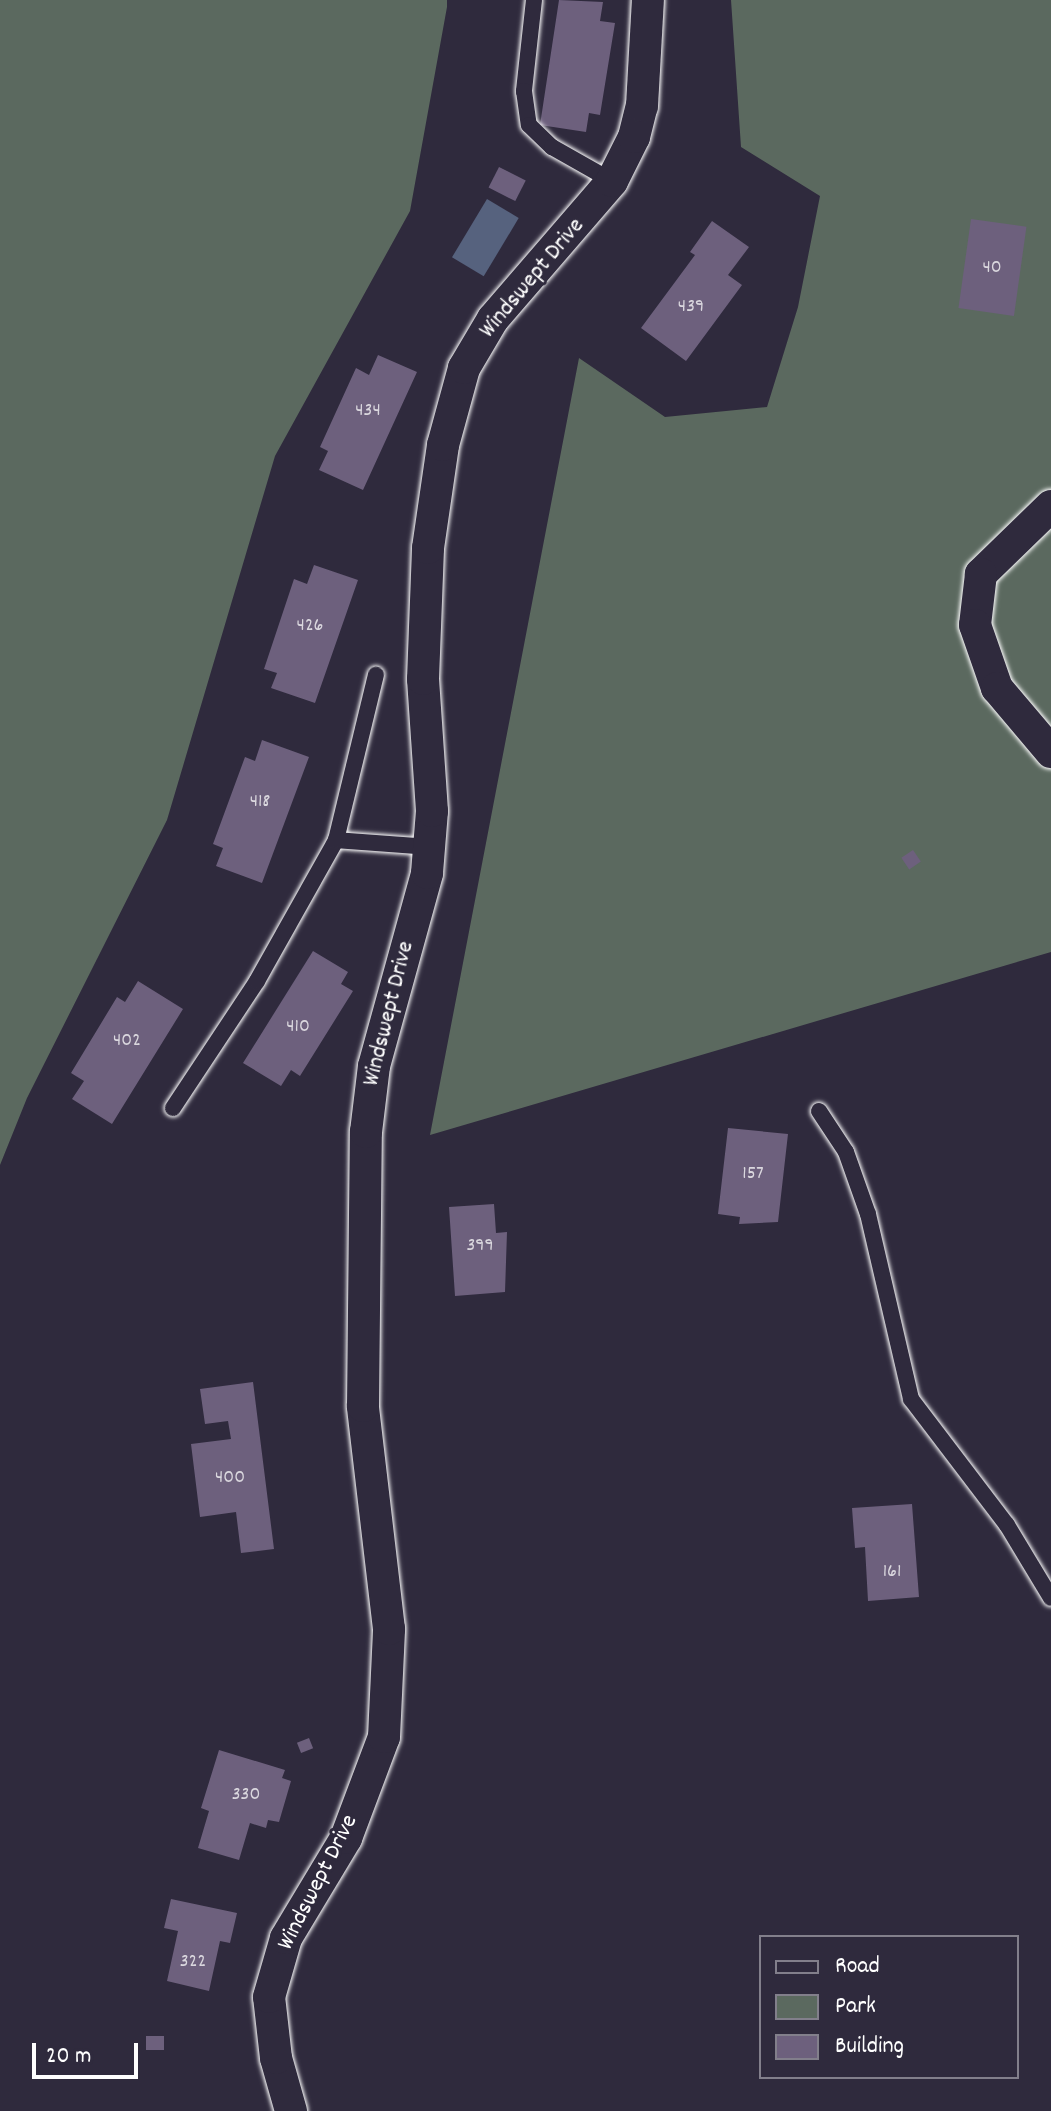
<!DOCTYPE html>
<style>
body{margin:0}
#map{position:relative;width:1051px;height:2111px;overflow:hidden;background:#2f2a3d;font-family:Dekko,sans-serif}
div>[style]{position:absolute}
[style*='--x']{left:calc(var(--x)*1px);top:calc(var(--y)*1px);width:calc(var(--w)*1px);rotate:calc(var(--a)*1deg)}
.green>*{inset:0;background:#5b695f}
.water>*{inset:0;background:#56627e;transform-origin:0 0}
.building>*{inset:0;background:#6d607d;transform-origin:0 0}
.roads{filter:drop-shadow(0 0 2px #fff) drop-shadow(0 0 2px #fff)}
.service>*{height:16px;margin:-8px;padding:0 8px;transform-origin:8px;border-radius:8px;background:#2f2a3d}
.minor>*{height:32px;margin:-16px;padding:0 16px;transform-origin:16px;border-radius:16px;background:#2f2a3d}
span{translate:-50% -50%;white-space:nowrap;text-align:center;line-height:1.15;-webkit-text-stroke:6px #2f2a3d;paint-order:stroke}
.number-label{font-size:20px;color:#dad7de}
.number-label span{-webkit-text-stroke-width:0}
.street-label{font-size:24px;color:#fff}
.legend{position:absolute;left:759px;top:1935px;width:260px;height:144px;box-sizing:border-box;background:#2f2a3d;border:2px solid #827f8b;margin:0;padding:10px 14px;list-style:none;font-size:24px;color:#fff}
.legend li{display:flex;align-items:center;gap:16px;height:40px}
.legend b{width:40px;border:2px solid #827f8b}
.scale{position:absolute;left:32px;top:2043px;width:106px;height:36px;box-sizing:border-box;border:4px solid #fff;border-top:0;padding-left:10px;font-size:24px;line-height:28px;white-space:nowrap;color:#fff;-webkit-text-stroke:6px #2f2a3d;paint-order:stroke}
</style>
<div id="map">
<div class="green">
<i style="clip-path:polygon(0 0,447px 0,447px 7px,410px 211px,275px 456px,167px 820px,27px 1098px,0 1165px)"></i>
<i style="clip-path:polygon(731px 0,1051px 0,1051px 952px,430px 1135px,579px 358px,665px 417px,767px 407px,798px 307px,820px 196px,741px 147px)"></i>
</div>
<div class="water">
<i style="left:487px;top:199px;width:37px;height:68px;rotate:31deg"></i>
</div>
<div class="building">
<i style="clip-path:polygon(559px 0,603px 2px,600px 21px,615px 23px,600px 115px,589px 113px,586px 132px,540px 125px)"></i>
<i style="left:499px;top:167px;width:30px;height:23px;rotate:27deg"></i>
<i style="left:971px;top:219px;width:56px;height:90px;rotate:8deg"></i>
<i style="clip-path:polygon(712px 221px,749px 247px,728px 275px,742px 285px,686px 361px,641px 328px,695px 255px,690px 252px)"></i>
<i style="clip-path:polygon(378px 355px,417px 372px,363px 490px,319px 470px,328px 451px,320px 447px,356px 368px,369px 375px)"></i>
<i style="clip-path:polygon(314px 565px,358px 580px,315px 703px,271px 688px,277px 673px,264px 669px,294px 579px,307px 584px)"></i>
<i style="clip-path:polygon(262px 740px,309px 757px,262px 883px,216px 866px,223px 848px,213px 844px,245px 757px,255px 761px)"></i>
<i style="left:913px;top:850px;width:14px;height:14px;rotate:56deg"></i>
<i style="clip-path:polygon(313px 951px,348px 972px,341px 984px,353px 991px,300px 1076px,291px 1070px,281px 1086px,243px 1063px)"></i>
<i style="clip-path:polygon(138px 981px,183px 1009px,112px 1124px,72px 1099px,84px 1081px,71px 1073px,117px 997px,125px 1002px)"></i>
<i style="clip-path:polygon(728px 1128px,788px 1134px,778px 1222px,739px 1224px,740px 1217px,718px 1214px)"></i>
<i style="clip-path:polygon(494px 1204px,496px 1233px,507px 1232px,505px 1292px,455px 1296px,449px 1207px)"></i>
<i style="clip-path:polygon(253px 1382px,274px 1549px,241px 1553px,236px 1512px,200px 1517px,191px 1444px,231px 1439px,228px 1421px,205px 1424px,200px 1389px)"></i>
<i style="clip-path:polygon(912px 1504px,919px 1597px,868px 1601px,865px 1547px,855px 1548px,852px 1508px)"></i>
<i style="left:309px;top:1738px;width:11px;height:13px;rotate:68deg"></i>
<i style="clip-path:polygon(219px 1750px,285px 1770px,282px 1778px,291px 1781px,279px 1822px,268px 1820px,266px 1828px,250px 1823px,239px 1860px,198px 1848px,209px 1811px,201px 1808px)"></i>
<i style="clip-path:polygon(171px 1899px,237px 1913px,230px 1943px,220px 1941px,209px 1991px,167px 1981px,178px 1931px,164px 1928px)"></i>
<i style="left:146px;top:2036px;width:18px;height:14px"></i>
</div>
<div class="roads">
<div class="service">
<i style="--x:534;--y:0;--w:92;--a:96.3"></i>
<i style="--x:524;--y:91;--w:34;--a:82"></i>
<i style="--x:529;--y:125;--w:32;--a:44"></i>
<i style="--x:552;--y:147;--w:69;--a:29.5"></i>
<i style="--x:336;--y:840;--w:93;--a:4.3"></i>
<i style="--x:173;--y:1108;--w:152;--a:-56.5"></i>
<i style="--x:257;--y:981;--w:162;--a:-60.7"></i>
<i style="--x:336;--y:840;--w:170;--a:-76.4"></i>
<i style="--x:819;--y:1111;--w:49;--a:56.6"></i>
<i style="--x:846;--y:1152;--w:66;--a:70.5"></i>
<i style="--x:868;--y:1214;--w:190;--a:76.9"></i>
<i style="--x:911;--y:1399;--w:158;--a:52.7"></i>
<i style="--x:1007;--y:1525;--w:85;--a:58.9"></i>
</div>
<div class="minor">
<i style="--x:1051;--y:506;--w:98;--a:135.8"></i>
<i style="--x:981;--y:574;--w:51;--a:96.7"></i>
<i style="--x:975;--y:625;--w:67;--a:70.8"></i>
<i style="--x:997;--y:688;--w:84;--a:49.8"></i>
<i style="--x:291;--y:2111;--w:55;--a:-105.8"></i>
<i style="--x:276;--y:2058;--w:61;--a:-96.5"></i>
<i style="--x:269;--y:1997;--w:61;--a:-73.9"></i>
<i style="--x:286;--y:1938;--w:117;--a:-59"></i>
<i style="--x:346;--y:1838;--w:108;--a:-69.4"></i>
<i style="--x:384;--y:1737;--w:108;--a:-87.3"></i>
<i style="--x:389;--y:1629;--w:225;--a:-96.7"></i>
<i style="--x:363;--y:1406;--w:274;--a:-89.4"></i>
<i style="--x:366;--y:1132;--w:66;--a:-83.1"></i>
<i style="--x:374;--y:1066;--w:200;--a:-74.6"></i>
<i style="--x:427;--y:873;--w:62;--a:-85.4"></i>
<i style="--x:432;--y:811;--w:132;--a:-93.9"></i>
<i style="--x:423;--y:679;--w:131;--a:-87.8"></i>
<i style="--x:428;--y:548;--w:104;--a:-81.7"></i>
<i style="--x:443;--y:445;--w:80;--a:-74.7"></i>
<i style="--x:464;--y:368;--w:57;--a:-59.4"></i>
<i style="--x:493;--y:319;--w:182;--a:-49.2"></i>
<i style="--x:612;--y:181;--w:49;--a:-63.4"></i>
<i style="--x:634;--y:137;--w:32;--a:-76"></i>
<i style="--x:642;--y:106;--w:106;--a:-86.8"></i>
</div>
</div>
<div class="number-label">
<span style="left:992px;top:268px">40</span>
<span style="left:691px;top:307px">439</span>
<span style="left:368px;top:411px">434</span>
<span style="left:310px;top:626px">426</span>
<span style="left:260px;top:802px">418</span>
<span style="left:298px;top:1027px">410</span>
<span style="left:127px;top:1041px">402</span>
<span style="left:753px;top:1174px">157</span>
<span style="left:480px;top:1246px">399</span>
<span style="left:230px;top:1478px">400</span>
<span style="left:892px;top:1572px">161</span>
<span style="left:246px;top:1795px">330</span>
<span style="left:193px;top:1962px">322</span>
</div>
<div class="street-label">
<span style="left:533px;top:279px;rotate:-50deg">Windswept Drive</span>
<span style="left:390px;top:1014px;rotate:-76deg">Windswept Drive</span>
<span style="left:319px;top:1883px;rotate:-63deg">Windswept Drive</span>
</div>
<ul class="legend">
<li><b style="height:10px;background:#2f2a3d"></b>Road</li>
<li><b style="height:22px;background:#5b695f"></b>Park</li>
<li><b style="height:22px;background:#6d607d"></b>Building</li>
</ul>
<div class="scale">20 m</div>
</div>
